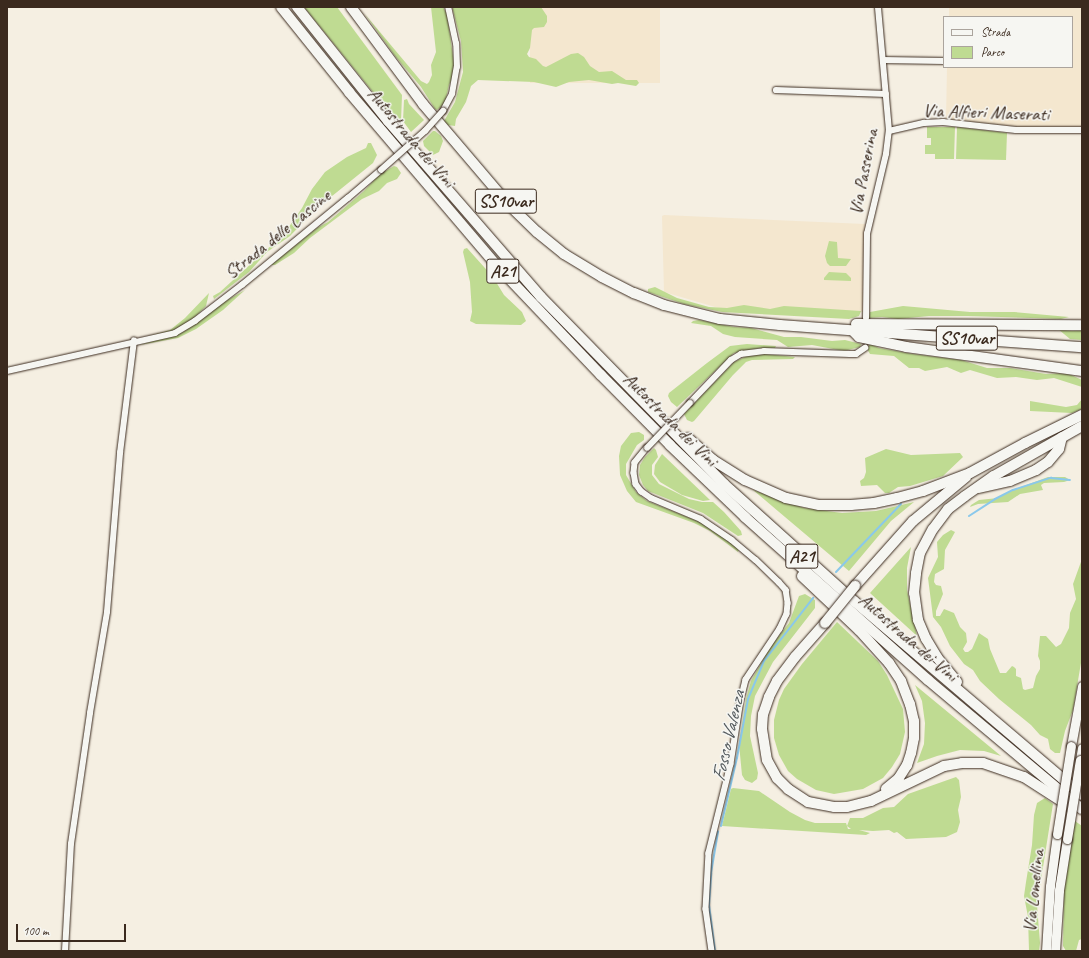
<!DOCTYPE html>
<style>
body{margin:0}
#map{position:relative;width:1089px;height:958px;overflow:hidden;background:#f5efe2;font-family:Caveat,sans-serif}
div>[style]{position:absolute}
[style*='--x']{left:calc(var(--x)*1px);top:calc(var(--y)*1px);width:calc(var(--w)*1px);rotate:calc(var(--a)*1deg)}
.built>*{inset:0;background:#f4e7cf;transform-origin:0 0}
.green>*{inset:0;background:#bfdb92}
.stream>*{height:2px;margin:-1px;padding:0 1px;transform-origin:1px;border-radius:1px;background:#8ac8eb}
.roads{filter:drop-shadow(0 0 1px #3b2a1e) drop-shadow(0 0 1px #3b2a1e)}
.street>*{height:5.5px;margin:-2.75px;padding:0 2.75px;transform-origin:2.75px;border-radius:2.75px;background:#f6f6f2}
.primary>*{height:9px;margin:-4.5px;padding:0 4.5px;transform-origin:4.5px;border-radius:4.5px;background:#f6f6f2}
.highway>*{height:10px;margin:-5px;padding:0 5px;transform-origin:5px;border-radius:5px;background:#f6f6f2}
.bridges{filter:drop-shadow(0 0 1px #3b2a1e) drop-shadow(0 0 1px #3b2a1e)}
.street-bridge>*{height:5.5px;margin:-2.75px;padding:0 2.75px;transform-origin:2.75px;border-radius:2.75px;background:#f6f6f2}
.primary-bridge>*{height:9px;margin:-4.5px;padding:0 4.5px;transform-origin:4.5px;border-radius:4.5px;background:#f6f6f2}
.highway-bridge>*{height:10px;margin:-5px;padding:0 5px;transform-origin:5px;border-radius:5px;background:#f6f6f2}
span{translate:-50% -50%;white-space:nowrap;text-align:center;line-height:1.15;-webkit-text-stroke:3px #f6f6f2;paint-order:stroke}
.shield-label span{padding:1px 3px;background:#f6f6f2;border:1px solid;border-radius:3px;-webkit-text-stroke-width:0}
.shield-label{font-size:18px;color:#3b2a1e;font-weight:700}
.street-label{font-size:19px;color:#3b2a1e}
.water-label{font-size:20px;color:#53595c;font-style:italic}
.frame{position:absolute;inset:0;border:8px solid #3b2a1e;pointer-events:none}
.legend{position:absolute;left:943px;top:16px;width:130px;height:52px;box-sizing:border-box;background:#f6f6f2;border:1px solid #aba49d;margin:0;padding:5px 7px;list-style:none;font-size:12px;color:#3b2a1e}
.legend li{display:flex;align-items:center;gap:8px;height:20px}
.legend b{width:20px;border:1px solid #aba49d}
.scale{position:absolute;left:16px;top:924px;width:110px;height:18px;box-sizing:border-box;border:2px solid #3b2a1e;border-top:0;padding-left:5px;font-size:12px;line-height:14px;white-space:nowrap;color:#3b2a1e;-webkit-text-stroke:3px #f6f6f2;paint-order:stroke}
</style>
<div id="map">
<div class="built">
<i style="left:530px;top:7px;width:130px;height:76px"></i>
<i style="clip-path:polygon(949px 7px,1082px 7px,1082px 128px,1028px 128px,946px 119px,947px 67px,1072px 67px,1072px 17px,949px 17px)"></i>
<i style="clip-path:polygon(664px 215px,865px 224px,864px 312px,722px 309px,664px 292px,662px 216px)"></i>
</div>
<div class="green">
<i style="clip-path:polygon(304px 7px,337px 7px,402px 95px,401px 121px,389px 112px)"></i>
<i style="clip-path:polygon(431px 7px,443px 7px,447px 14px,454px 63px,452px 79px,449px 85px,445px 103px,437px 110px,435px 109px,421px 87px,395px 56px,364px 13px,421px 81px,427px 84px,429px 82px,432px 75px,431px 65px,436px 52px)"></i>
<i style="clip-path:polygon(452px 7px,541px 7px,547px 16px,547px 22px,544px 27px,534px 28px,532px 30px,530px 48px,527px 54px,529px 57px,536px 59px,543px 66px,546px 67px,571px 54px,578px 53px,584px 57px,590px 66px,599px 72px,612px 71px,626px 80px,637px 80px,639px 83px,636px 86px,618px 83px,612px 84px,589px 80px,569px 82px,556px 87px,534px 82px,478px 80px,471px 86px,466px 102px,456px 119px,455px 126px,448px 125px,444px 121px,455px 102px,463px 72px,461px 41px)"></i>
<i style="clip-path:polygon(407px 99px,409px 104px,424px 120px,411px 132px,403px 121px,404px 100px)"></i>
<i style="clip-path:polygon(927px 127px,955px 127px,954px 159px,935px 159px,935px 154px,925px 154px,925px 145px,931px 145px,931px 138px,927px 138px)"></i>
<i style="clip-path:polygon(957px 127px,1007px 133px,1006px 160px,956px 159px)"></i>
<i style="clip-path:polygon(433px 131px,435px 131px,441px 136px,443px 141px,439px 152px,433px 155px,424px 146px,423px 141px)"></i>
<i style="clip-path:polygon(368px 143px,371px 143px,377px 155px,373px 163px,316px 209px,290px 236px,267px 252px,249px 272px,214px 299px,213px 296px,220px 292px,284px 234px,302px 208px,312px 189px,325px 172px,347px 157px,366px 148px)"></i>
<i style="clip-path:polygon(394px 166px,397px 167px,401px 173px,397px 179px,387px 183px,379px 191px,362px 199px,310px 238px,294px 253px,275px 265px,271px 265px,317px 228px,328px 222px,364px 191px,379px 175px)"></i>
<i style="clip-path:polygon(829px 241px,837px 242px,838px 258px,851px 259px,846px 266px,830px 266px,827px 263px,825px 256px)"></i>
<i style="clip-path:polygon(467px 248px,493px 277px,504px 295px,522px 312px,526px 321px,521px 325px,476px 324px,470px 321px,472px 312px,470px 282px,463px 252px,464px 249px)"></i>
<i style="clip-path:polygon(829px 272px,846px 273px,851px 278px,851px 281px,824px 280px,824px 278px)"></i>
<i style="clip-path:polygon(655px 287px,677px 298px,709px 307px,727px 308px,744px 305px,770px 309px,784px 306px,861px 311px,859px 316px,849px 319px,722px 312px,684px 304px,648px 292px,648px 289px)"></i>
<i style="clip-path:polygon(245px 290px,223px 310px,196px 329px,178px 338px,140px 345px,183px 332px,224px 302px)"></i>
<i style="clip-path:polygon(209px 293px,206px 306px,194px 318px,175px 330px,145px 337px,170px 330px,185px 318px)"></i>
<i style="clip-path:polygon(903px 306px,970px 312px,1014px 312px,1069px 317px,1061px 319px,968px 316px,929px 316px,898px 319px,882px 317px,869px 318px,870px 312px)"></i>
<i style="clip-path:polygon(699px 320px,734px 327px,751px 328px,784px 337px,801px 337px,832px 341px,845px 340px,861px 344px,860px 347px,844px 351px,812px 345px,788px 347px,777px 340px,735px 337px,723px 334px,711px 326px,691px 323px,693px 321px)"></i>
<i style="clip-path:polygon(1058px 329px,1072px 331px,1082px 330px,1082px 340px,1070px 339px)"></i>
<i style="clip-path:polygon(747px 344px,776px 346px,775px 348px,760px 348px,734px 353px,677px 407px,671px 402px,668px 396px,669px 393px,707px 363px,730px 346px)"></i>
<i style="clip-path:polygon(870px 344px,879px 348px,913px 354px,961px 360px,987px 368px,1010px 368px,1046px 374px,1067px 373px,1082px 380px,1082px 387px,1054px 378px,1037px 380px,1016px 377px,997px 378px,970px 370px,961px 373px,947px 367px,925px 371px,919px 368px,909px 368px,894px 356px,870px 354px,867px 349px)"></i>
<i style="clip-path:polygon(765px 354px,795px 357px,793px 359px,752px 360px,746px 362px,733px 375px,694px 421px,692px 422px,687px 420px,684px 414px,734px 362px,747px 356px)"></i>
<i style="clip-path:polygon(1082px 399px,1082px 409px,1072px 413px,1030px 411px,1030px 401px,1066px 407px,1077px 405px)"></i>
<i style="clip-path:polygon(639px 432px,644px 435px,644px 440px,637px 445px,626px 464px,626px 475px,636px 492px,647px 501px,705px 524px,735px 545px,739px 549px,738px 552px,710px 531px,694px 523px,636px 502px,627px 491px,620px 475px,619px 456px,621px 446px,631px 433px)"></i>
<i style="clip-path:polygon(654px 448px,656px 450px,658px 457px,652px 465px,652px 475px,659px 484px,689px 499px,702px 502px,713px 502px,724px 512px,741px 531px,742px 535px,738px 536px,703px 513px,648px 491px,643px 485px,639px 475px,640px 465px,645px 457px)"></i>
<i style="clip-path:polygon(886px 449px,911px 455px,960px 453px,963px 457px,943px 476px,910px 486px,898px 487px,889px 493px,885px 493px,877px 485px,861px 486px,860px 481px,864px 478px,866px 472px,865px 458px)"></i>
<i style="clip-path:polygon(662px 454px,710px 500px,703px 501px,682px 495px,660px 482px,654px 474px,655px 465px)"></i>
<i style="clip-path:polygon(1048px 477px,1065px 477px,1070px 480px,1064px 482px,1044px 483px,1041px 485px,1043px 490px,1020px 494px,1008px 502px,978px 504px,970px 507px,971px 505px,979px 500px,998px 498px,1010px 491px)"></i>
<i style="clip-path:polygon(753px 490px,804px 508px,842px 513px,876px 511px,914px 502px,891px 521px,849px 571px)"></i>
<i style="clip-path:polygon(951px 530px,955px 532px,945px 550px,944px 569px,935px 574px,934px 582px,936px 585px,941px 586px,943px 594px,936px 611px,936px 616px,940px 616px,944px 609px,954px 613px,960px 627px,966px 633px,967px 642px,963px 649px,965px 652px,968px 652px,972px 649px,979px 633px,988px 639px,990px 649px,1000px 673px,1006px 673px,1012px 666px,1014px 667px,1016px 669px,1016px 676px,1021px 678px,1023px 689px,1025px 690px,1033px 688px,1036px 676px,1040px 669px,1040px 661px,1038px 656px,1040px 636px,1046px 636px,1056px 647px,1061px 644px,1069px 628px,1070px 613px,1076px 599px,1073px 584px,1082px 559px,1082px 657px,1073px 710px,1065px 731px,1060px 753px,1055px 753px,1050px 749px,1048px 739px,1040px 735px,1031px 725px,999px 699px,980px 681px,973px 670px,964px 664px,950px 646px,941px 627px,933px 617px,928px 578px,938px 557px,937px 542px,943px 535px)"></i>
<i style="clip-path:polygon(911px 547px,907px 568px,907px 590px,917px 636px,870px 593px)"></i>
<i style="clip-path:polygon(805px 594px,815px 600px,815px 608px,773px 662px,755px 696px,751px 716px,750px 736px,758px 773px,757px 779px,752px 783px,745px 780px,742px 775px,739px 744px,746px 699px,751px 681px,769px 649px,789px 623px,799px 596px)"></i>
<i style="clip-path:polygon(837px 622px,878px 661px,887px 675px,903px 709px,905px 732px,900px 754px,892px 767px,883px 778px,863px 789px,834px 794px,816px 790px,797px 779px,788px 771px,779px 755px,774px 738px,774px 720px,779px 700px,784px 689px,802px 664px)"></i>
<i style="clip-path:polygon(915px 685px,1001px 756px,984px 751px,960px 750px,937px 756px,917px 763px,924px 744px,925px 723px,922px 701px)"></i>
<i style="clip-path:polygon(956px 777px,959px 780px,961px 797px,958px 810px,960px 822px,957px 832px,946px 837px,906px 839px,897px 832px,894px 833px,889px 830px,873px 831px,859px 830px,870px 833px,866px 835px,722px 826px,731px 789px,733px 788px,759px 791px,790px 812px,805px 820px,815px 823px,846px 823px,848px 829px,851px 829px,847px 826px,850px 818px,863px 818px,883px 808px,894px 807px,908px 794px)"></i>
<i style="clip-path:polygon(1045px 798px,1053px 804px,1037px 905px,1040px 943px,1039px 951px,1029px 951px,1028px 917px,1024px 896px,1026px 882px,1032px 845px,1034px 815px,1037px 803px)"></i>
<i style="clip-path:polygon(1075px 821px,1082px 826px,1082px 939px,1079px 940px,1076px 951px,1066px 951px,1063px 946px,1064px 890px)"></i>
</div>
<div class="stream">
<i style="--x:969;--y:516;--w:31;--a:-33"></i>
<i style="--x:995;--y:499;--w:20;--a:-27"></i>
<i style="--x:1013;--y:490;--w:40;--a:-18"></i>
<i style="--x:1051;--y:478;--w:19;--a:6"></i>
<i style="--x:836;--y:572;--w:94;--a:-46.3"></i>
<i style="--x:721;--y:826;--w:70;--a:-76.8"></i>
<i style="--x:737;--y:758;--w:60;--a:-79.4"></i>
<i style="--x:748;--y:699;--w:41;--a:-67.2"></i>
<i style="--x:764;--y:661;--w:80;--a:-52.1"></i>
<i style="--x:715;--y:951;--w:46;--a:-97.4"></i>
<i style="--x:709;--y:905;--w:32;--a:-86"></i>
<i style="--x:711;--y:873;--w:42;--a:-80.3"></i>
</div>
<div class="roads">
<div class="street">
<i style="--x:883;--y:60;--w:61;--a:0.9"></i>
<i style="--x:776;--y:90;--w:110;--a:2.1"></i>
<i style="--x:443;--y:111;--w:19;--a:-62"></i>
<i style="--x:452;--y:94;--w:27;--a:-80"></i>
<i style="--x:457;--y:67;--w:23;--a:-92"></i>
<i style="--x:456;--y:44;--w:38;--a:-102"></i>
<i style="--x:889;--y:131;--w:36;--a:-13"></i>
<i style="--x:924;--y:123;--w:19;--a:-3"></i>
<i style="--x:943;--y:122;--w:73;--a:6.3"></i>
<i style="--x:1016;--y:130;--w:66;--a:0"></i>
<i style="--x:866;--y:318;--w:84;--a:-89.3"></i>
<i style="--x:867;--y:234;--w:82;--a:-76.6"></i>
<i style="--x:886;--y:154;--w:23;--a:-83"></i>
<i style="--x:889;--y:131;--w:124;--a:-95.1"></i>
<i style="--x:7;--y:371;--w:172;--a:-12.7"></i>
<i style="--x:175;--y:333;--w:23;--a:-31"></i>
<i style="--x:195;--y:321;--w:59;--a:-37.5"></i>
<i style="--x:242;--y:285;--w:137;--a:-39.4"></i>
<i style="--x:348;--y:198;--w:43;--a:-40.3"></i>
<i style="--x:690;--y:403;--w:59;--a:-46.4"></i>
<i style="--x:731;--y:360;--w:12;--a:-31"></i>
<i style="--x:741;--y:354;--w:23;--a:-7"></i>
<i style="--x:764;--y:351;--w:86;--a:2"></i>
<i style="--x:850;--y:354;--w:6;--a:0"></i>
<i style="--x:856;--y:354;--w:11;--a:-34"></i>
<i style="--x:647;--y:448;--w:19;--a:129"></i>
<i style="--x:635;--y:463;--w:10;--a:96"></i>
<i style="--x:634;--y:473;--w:11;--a:80"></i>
<i style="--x:636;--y:484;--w:9;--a:54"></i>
<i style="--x:641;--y:491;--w:12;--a:35"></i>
<i style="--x:651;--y:498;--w:54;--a:22.8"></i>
<i style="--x:701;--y:519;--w:37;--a:34"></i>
<i style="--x:732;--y:540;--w:31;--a:40"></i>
<i style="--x:756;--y:560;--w:32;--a:44"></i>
<i style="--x:779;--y:582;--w:11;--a:49"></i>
<i style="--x:786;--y:590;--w:13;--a:81"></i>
<i style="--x:788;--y:603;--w:11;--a:95"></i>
<i style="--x:787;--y:614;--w:17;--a:115"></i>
<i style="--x:780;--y:629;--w:61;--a:123.7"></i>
<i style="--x:746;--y:680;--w:21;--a:104"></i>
<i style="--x:741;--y:700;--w:65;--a:98.9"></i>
<i style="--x:731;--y:764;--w:92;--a:103.9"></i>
<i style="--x:709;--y:853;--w:56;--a:93.1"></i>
<i style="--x:706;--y:909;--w:42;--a:81.9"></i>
<i style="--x:65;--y:951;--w:107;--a:-86.8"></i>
<i style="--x:71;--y:844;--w:132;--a:-81.7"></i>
<i style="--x:90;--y:713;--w:102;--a:-80.4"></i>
<i style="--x:107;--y:612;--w:160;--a:-85.3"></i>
<i style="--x:120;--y:453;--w:113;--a:-82.9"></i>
</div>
<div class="primary">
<i style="--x:1071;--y:746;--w:61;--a:-79.6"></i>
<i style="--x:1080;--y:760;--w:12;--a:-81"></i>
<i style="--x:1046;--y:951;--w:65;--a:-86.5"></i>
<i style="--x:1050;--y:886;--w:52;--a:-82.3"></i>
<i style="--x:1055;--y:951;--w:61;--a:-86.2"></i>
<i style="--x:1059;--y:890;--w:52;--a:-81.1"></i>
</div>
<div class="highway">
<i style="--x:281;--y:7;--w:109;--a:51.3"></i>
<i style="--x:349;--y:92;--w:230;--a:49.6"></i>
<i style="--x:498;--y:267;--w:149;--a:46.4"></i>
<i style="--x:601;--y:375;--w:98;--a:45.4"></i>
<i style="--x:670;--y:445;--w:104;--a:43.8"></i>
<i style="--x:745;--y:517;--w:245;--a:41.7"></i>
<i style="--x:928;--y:680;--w:201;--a:40"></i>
<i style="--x:297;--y:7;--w:146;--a:51.4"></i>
<i style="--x:388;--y:121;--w:233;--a:49"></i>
<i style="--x:541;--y:297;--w:262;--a:45.6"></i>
<i style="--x:724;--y:484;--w:176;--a:42"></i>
<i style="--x:855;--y:602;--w:298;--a:40.4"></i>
<i style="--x:351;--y:7;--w:121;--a:53.4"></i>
<i style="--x:423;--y:104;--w:131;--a:49.6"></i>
<i style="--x:508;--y:204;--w:40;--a:44"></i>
<i style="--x:537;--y:232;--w:35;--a:39"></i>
<i style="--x:564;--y:254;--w:44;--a:31.2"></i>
<i style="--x:602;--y:277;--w:36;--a:27"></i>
<i style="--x:634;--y:293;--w:32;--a:22"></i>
<i style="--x:664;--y:305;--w:58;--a:14"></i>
<i style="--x:720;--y:319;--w:60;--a:5.7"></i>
<i style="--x:780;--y:325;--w:303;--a:4.2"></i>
<i style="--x:856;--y:324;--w:226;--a:0.3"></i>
<i style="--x:854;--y:332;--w:7;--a:45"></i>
<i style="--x:859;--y:337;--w:48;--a:12"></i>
<i style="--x:906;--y:347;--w:178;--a:7.8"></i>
<i style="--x:688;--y:438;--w:33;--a:41"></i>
<i style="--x:713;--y:460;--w:38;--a:32"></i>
<i style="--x:745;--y:480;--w:45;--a:23.7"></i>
<i style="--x:786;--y:498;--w:34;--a:12"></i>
<i style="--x:819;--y:505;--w:32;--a:0"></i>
<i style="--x:851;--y:505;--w:23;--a:-5"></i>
<i style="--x:874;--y:503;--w:24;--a:-12"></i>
<i style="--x:897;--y:498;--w:27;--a:-15"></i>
<i style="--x:923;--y:491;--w:50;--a:-21"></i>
<i style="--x:970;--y:473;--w:63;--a:-28.6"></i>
<i style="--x:1025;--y:443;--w:64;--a:-26.2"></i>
<i style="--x:979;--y:488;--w:32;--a:-13"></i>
<i style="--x:1010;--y:481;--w:28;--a:-23"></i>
<i style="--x:1036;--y:470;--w:14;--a:-34"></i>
<i style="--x:1048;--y:462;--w:17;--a:-50"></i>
<i style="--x:1059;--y:449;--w:12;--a:-76"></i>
<i style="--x:802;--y:576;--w:79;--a:43.5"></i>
<i style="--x:859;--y:630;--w:45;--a:47.7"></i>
<i style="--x:889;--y:663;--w:22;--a:56"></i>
<i style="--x:901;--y:681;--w:25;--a:69"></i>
<i style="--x:910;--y:704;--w:17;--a:77"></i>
<i style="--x:914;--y:721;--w:17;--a:90"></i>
<i style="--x:914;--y:738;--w:15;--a:101"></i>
<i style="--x:911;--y:753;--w:13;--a:108"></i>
<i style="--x:907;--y:765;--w:15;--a:122"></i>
<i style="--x:899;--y:778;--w:17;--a:140"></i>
<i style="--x:855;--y:586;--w:87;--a:-48.3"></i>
<i style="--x:913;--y:521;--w:69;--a:-39.7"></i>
<i style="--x:825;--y:623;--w:45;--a:131.4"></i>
<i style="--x:795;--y:657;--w:30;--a:127"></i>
<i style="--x:777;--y:681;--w:18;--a:117"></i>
<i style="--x:769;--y:697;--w:18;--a:109"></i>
<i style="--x:763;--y:714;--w:15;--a:94"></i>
<i style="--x:762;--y:729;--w:31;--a:81"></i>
<i style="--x:767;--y:760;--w:21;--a:61"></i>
<i style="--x:777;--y:778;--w:16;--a:45"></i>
<i style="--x:788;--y:789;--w:24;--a:33"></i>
<i style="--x:808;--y:802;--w:26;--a:11"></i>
<i style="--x:834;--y:807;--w:13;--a:0"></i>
<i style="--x:847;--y:807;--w:25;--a:-14"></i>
<i style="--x:871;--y:801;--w:81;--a:-25.6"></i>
<i style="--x:944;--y:766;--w:18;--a:-9"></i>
<i style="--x:962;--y:763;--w:21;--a:0"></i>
<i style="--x:983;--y:763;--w:43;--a:18.9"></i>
<i style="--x:1024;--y:777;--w:54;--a:32.8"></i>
<i style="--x:957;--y:682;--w:32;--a:-129"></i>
<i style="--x:937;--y:657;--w:21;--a:-121"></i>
<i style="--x:926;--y:639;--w:21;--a:-113"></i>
<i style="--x:918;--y:620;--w:27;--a:-98"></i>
<i style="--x:914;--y:593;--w:20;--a:-84"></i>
<i style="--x:916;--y:573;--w:20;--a:-79"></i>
<i style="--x:920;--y:553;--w:27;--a:-62"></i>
<i style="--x:933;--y:529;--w:25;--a:-53"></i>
<i style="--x:948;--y:509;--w:21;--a:-37"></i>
<i style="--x:965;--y:496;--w:35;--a:-35"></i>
<i style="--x:994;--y:476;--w:101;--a:-29.6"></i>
</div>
</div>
<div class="bridges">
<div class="street-bridge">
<i style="--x:381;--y:170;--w:59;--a:-41.6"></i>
<i style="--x:425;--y:131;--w:27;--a:-48"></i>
<i style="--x:647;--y:448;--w:62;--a:-46.3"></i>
</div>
<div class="primary-bridge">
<i style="--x:1057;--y:834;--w:89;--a:-81"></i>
<i style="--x:1067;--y:839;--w:80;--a:-80.7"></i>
</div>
<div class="highway-bridge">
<i style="--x:825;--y:623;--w:48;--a:-51"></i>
</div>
</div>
<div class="shield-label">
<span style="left:506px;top:201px">SS10var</span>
<span style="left:503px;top:271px">A21</span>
<span style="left:967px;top:338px">SS10var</span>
<span style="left:802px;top:556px">A21</span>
</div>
<div class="street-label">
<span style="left:986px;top:113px;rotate:2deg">Via Alfieri Maserati</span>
<span style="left:411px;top:138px;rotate:50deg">Autostrada dei Vini</span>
<span style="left:864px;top:172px;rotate:-79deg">Via Passerina</span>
<span style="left:278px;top:235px;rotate:-39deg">Strada delle Cascine</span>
<span style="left:670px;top:420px;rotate:45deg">Autostrada dei Vini</span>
<span style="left:908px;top:638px;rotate:41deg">Autostrada dei Vini</span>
<span style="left:1034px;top:891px;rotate:-84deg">Via Lomellina</span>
</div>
<div class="water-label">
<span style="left:728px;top:736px;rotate:-77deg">Fosso Valenza</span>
</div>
<div class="frame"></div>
<ul class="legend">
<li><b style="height:5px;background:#f6f6f2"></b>Strada</li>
<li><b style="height:11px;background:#bfdb92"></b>Parco</li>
</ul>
<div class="scale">100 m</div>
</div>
